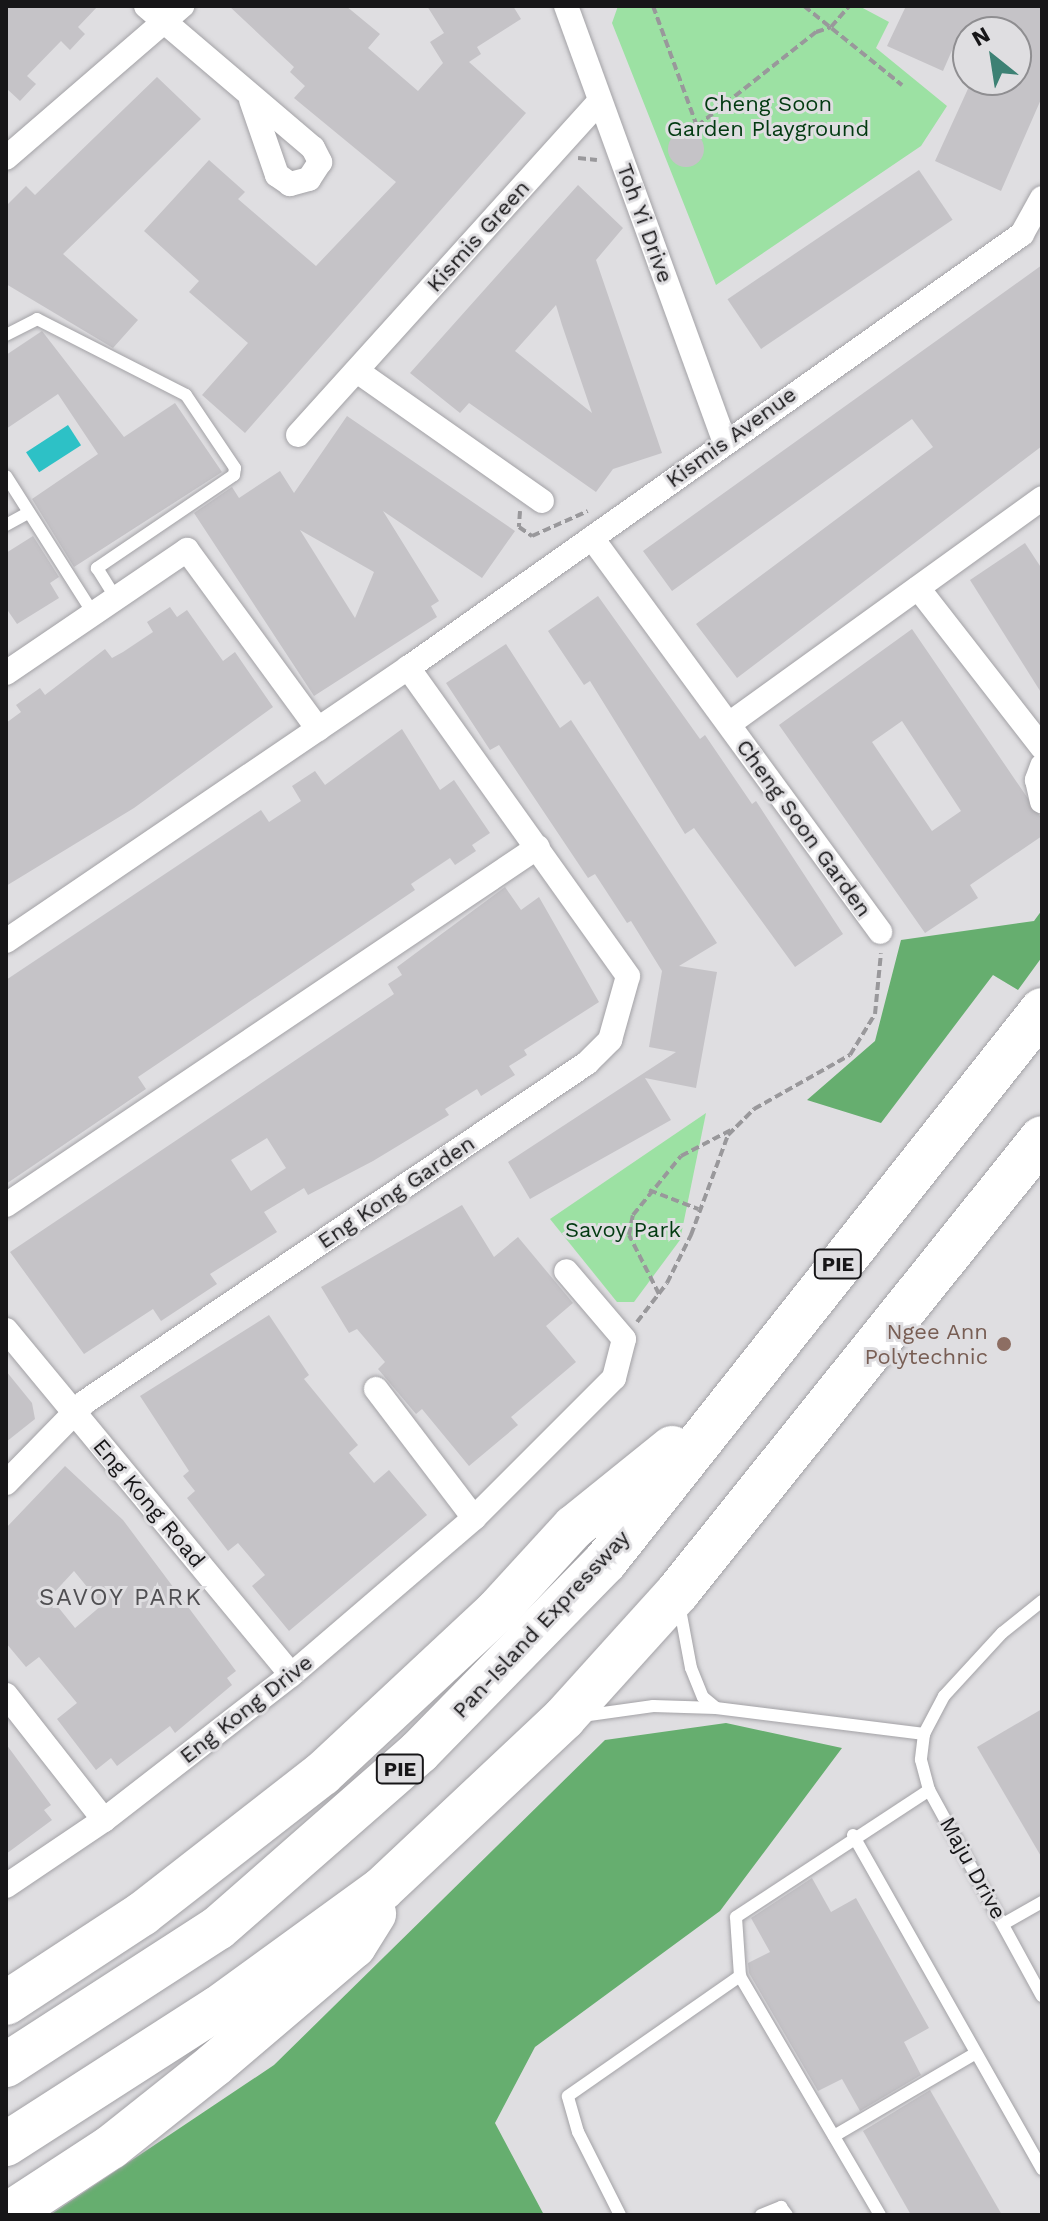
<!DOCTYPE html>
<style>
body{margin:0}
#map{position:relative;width:1048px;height:2221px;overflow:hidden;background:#dfdee1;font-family:"Work Sans",sans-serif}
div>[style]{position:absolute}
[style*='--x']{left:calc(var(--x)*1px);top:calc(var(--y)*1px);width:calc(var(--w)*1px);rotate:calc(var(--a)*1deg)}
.green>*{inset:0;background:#9ce1a3}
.forest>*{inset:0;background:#66ae6f}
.water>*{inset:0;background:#2dc1c6;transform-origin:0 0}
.building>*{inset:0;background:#c5c3c7;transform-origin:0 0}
.round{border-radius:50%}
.path>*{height:4px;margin-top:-2px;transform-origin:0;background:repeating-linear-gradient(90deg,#99989b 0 8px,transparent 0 12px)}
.roads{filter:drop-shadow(0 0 2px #a3a2a6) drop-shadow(0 0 2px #a3a2a6)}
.service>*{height:12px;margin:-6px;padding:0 6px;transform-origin:6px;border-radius:6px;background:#fff}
.minor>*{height:24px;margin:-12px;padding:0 12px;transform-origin:12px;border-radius:12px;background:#fff}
.motorway>*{height:44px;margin:-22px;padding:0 22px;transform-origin:22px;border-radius:22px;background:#fff}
.dots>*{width:22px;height:22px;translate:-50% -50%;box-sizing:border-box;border:4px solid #dfdee1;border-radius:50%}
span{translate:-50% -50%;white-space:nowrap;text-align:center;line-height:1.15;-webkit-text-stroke:6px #dfdee1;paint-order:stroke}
.shield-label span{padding:2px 6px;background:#dfdee1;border:2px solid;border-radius:6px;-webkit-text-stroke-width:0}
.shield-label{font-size:20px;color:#171618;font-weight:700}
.park-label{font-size:22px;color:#023a11}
.street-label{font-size:22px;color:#171618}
.education-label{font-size:22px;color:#785e54}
.right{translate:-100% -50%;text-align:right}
.neighbourhood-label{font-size:24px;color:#504f52;letter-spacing:2px}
.frame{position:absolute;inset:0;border:8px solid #171618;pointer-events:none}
.north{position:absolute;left:952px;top:16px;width:80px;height:80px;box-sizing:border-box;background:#dfdee1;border:2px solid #8f8e91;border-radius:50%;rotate:330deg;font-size:22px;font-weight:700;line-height:32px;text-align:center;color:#171618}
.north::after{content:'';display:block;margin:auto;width:28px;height:36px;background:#3d8174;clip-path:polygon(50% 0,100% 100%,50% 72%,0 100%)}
</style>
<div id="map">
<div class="green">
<i style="clip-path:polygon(618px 6px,859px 6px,889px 22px,876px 48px,947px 106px,921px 146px,716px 285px,612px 23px)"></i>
<i style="clip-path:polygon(706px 1113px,680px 1240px,634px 1302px,617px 1302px,550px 1219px)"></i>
</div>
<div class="forest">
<i style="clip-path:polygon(1042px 910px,1042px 957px,1018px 990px,993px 975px,881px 1123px,807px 1100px,875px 1041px,901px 940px,1034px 921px)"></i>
<i style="clip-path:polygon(726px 1723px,842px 1748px,720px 1911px,535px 2047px,495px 2123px,544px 2215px,50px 2215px,274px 2065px,605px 1740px)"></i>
</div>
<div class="water">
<i style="left:68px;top:425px;width:24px;height:50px;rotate:57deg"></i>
</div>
<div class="building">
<i style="clip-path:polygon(6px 6px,98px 6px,78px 27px,85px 34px,70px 50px,61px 41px,27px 76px,36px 84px,20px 101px,6px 88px)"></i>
<i style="clip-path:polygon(229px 6px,346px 6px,380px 34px,368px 48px,418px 91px,443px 63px,430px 42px,444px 33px,427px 6px,513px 6px,521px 19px,477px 47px,481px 54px,469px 62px,526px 113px,245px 433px,202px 395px,248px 343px,189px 292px,199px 281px,144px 231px,209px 160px,245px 192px,238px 199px,316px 266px,396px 182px,294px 98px,305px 86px,290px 72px,294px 67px)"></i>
<i style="clip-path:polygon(906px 6px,1042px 6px,1042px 97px,1001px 191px,935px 161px,972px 80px,1016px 80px,1016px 32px,960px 32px,943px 71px,887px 46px)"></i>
<i style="clip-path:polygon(157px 77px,201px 119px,63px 254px,138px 320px,113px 348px,6px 284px,6px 206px,26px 186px,35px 195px)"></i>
<i class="round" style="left:668px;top:131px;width:36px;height:36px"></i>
<i style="left:919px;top:170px;width:60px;height:231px;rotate:56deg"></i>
<i style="clip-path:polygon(evenodd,578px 185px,623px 228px,596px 260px,662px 453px,613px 469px,596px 492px,469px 403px,460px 413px,410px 373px,578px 185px,556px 305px,562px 325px,592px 413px,515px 351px,556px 305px)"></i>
<i style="clip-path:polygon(1042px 265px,1042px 446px,737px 678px,696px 624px,933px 447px,912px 419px,672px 591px,643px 551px)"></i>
<i style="clip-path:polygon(42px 331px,124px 437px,175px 403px,222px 472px,74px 567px,32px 499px,98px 454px,58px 394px,6px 429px,6px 355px)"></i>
<i style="clip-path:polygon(evenodd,347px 416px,515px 531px,482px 578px,383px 511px,439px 601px,431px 606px,437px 617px,314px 696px,194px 513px,232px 487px,239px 498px,280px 471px,294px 493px,347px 416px,300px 530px,374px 572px,355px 618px,300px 530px)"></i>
<i style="clip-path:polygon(33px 536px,59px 577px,50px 583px,59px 598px,17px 624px,6px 608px,6px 553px)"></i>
<i style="clip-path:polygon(1025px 543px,1042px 569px,1042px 694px,970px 580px)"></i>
<i style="clip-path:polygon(598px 596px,700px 739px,705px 735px,752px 804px,756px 801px,843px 934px,795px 967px,694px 828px,685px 834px,590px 681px,584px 685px,548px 631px)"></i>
<i style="clip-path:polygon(170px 607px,177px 617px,187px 610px,223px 661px,235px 652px,273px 707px,134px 808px,6px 886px,6px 723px,21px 712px,16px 705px,40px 688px,45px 695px,105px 649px,112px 658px,123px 652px,153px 632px,147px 622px)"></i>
<i style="clip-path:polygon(evenodd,912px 629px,1042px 819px,1042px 836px,970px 885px,978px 898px,925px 933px,779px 725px,912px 629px,902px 721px,961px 811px,932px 831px,872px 742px,902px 721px)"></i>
<i style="clip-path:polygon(506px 644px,560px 728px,571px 720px,717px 943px,679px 966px,717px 972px,696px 1088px,645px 1078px,671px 1120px,530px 1199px,508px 1162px,676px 1052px,649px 1047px,662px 971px,631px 921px,627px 923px,595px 874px,588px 878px,499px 745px,490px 750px,446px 683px)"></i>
<i style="clip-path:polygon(402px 729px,440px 790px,454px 780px,490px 833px,472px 845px,476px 851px,455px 865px,450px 858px,411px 884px,415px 890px,138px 1077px,146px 1089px,6px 1184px,6px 980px,261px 810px,269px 822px,301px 801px,292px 786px,315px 771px,325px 785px)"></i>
<i style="clip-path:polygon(evenodd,505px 887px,521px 910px,539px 897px,599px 1002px,524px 1050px,527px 1055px,509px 1066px,515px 1075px,481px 1096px,477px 1089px,445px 1109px,449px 1115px,373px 1161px,308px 1195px,304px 1188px,264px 1212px,277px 1232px,210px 1274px,217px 1284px,161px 1321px,153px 1309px,84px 1354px,10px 1252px,394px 994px,388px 984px,402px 975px,397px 967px,505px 887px,267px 1138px,286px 1168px,251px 1191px,231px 1160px,267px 1138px)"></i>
<i style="clip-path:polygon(462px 1205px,494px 1257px,518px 1237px,573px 1303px,546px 1326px,576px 1362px,511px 1417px,518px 1425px,469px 1466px,422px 1409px,416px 1414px,378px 1369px,385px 1362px,357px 1329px,349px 1333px,321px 1287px)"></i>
<i style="clip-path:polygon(269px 1315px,309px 1375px,304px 1379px,358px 1445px,349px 1453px,374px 1483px,389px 1470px,427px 1515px,289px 1631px,252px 1586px,265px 1575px,238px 1543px,228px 1551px,187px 1498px,195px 1491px,183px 1476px,189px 1471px,140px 1396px)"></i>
<i style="clip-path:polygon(6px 1371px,32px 1403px,35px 1419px,6px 1442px)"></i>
<i style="clip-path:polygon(evenodd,65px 1466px,123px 1520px,236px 1671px,227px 1678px,232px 1685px,175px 1733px,170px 1726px,117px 1766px,111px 1758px,96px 1770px,57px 1719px,77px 1703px,39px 1657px,26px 1667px,6px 1643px,6px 1528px,65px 1466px,74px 1571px,102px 1605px,75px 1628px,50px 1597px,74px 1571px)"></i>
<i style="clip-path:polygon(1042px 1709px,1042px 1858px,977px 1747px)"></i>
<i style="clip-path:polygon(6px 1744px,51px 1805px,44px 1810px,52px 1820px,6px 1854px)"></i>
<i style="clip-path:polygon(812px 1878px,831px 1912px,856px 1898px,929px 2028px,904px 2042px,921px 2075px,860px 2111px,842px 2079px,818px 2091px,749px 1973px,748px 1963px,770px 1952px,751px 1918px)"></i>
<i style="clip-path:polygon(930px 2090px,1002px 2215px,911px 2215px,863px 2131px)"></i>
</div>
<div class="path">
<i style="--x:653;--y:6;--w:128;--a:69.9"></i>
<i style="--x:697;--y:126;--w:152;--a:-38.3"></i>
<i style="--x:816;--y:32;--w:16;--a:-18"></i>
<i style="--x:831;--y:27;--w:28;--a:-49"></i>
<i style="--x:804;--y:6;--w:126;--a:38.9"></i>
<i style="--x:578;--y:158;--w:19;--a:6"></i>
<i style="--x:520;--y:511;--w:16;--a:94"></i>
<i style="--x:519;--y:527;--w:16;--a:35"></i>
<i style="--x:532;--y:536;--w:61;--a:-24.1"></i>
<i style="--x:649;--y:1190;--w:53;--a:21.2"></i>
<i style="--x:659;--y:1294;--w:66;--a:-117"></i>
<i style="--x:629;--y:1235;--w:20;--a:-79"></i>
<i style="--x:633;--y:1215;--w:76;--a:-50.9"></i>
<i style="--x:681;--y:1156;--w:59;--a:-27.4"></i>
<i style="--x:637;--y:1322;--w:49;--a:-52.4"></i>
<i style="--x:667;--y:1283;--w:54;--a:-63.4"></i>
<i style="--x:691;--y:1235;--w:107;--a:-69.7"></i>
<i style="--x:728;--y:1135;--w:37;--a:-45"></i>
<i style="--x:754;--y:1109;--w:110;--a:-29.4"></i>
<i style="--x:850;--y:1055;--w:48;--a:-58.6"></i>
<i style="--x:875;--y:1014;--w:61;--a:-84.4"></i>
</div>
<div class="roads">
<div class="service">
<i style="--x:6;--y:335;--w:35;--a:-27"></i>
<i style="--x:37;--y:319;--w:167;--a:27"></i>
<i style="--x:186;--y:395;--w:88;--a:56.1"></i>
<i style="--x:235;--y:468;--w:7;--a:98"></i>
<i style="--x:234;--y:475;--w:166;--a:145.8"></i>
<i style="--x:97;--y:568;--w:34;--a:58"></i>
<i style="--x:6;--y:476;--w:162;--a:57.6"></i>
<i style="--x:6;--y:525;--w:26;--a:-29"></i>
<i style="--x:1042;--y:1601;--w:51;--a:141.3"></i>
<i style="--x:1002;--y:1633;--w:86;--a:132.6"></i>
<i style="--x:944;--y:1696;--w:43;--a:117.8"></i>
<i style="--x:924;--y:1734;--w:26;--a:97"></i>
<i style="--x:921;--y:1760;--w:31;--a:75"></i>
<i style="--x:929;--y:1790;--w:235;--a:61.3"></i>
<i style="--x:679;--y:1604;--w:65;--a:79.4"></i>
<i style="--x:691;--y:1668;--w:31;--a:68"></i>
<i style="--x:703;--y:1697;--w:17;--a:40"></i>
<i style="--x:582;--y:1716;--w:72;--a:-8"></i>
<i style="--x:653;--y:1706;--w:63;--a:1.8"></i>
<i style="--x:716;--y:1708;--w:210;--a:7.1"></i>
<i style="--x:853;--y:1835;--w:384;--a:60.5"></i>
<i style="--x:1005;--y:1923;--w:43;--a:-29.6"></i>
<i style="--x:834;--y:2136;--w:164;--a:-30.3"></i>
<i style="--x:620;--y:2215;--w:93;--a:-116.8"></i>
<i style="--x:578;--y:2132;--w:37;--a:-106"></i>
<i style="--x:568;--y:2096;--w:210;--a:-34.9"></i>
<i style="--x:761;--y:2215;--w:22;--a:-22"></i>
<i style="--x:781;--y:2207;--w:10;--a:53"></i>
<i style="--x:880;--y:2215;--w:277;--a:-120.4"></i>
<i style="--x:740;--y:1976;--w:59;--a:-93.9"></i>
<i style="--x:736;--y:1917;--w:231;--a:-33.3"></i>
</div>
<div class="minor">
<i style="--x:146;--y:6;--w:219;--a:40.4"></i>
<i style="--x:313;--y:148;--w:16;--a:63"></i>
<i style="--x:320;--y:162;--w:20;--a:123"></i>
<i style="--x:309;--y:179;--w:20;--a:165"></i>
<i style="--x:290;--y:184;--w:16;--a:-145"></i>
<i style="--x:277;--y:175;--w:79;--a:-109.1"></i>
<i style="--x:566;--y:6;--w:462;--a:70"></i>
<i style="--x:6;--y:158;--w:233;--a:-40.8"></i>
<i style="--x:357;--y:371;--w:226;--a:35.1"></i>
<i style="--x:298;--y:435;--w:450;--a:-47.9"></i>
<i style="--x:592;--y:538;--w:488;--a:53.8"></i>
<i style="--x:918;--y:588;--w:202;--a:52.1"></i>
<i style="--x:6;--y:673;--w:219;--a:-34.2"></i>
<i style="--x:187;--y:550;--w:222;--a:53.8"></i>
<i style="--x:729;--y:724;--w:386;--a:-35.8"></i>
<i style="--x:1042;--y:766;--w:15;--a:110"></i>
<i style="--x:1037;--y:780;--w:22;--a:77"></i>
<i style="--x:6;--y:941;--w:486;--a:-34.2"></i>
<i style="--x:408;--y:668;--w:752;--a:-35.25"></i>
<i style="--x:1022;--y:234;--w:41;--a:-60.9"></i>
<i style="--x:6;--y:1205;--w:641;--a:-33.94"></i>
<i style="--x:6;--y:1330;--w:447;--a:50.4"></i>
<i style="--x:376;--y:1389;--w:162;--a:52.8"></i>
<i style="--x:6;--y:1483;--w:113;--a:-45.7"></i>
<i style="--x:85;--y:1402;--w:606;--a:-34.03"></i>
<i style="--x:587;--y:1063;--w:33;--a:-45"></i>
<i style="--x:610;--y:1040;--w:66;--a:-74.3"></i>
<i style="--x:628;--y:976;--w:379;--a:-125.5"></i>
<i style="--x:6;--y:1695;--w:159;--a:51.9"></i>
<i style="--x:6;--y:1886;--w:118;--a:-34"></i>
<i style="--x:104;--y:1820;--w:237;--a:-37.8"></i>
<i style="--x:291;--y:1675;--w:241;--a:-40.6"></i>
<i style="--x:474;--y:1518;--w:198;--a:-45"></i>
<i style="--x:614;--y:1378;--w:40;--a:-75.6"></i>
<i style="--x:624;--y:1339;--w:89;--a:-130.5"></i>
</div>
<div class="motorway">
<i style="--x:6;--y:2003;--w:163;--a:-33.2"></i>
<i style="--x:142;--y:1914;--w:228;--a:-37.9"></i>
<i style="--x:322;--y:1774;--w:239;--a:-43"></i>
<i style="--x:497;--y:1611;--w:114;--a:-47.5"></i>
<i style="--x:574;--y:1527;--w:126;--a:-38.9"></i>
<i style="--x:6;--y:2065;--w:252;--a:-32.9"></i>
<i style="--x:218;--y:1928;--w:267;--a:-41.2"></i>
<i style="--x:419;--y:1752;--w:266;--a:-45.6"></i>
<i style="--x:605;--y:1562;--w:704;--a:-51.63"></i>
<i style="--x:6;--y:2144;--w:252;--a:-32.7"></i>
<i style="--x:218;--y:2008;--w:203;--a:-36"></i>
<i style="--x:382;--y:1889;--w:250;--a:-43.2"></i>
<i style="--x:564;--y:1718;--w:169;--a:-47.9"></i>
<i style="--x:677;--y:1593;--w:583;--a:-51.26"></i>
<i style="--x:7;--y:2215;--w:124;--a:-33.2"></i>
<i style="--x:111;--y:2147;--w:132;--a:-38.5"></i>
<i style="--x:214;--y:2065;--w:184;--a:-40.4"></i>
<i style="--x:354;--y:1946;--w:38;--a:-58"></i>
</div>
</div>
<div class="dots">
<i style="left:1004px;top:1344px;background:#8d6e63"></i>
</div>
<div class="shield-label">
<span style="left:838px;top:1264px">PIE</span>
<span style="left:400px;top:1769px">PIE</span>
</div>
<div class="park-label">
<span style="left:768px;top:116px">Cheng Soon<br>Garden Playground</span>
<span style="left:623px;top:1230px">Savoy Park</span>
</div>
<div class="street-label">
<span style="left:645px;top:223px;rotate:70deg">Toh Yi Drive</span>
<span style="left:478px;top:236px;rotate:-48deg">Kismis Green</span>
<span style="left:731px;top:437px;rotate:-36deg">Kismis Avenue</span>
<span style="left:804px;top:828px;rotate:54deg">Cheng Soon Garden</span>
<span style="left:396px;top:1192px;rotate:-34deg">Eng Kong Garden</span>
<span style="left:149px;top:1503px;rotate:50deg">Eng Kong Road</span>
<span style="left:541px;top:1624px;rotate:-47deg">Pan-Island Expressway</span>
<span style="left:246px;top:1709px;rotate:-38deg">Eng Kong Drive</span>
<span style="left:973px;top:1868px;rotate:61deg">Maju Drive</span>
</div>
<div class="education-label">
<span class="right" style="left:988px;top:1344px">Ngee Ann<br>Polytechnic</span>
</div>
<div class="neighbourhood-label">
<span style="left:121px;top:1598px">SAVOY PARK</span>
</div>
<div class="frame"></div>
<div class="north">N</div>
</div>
